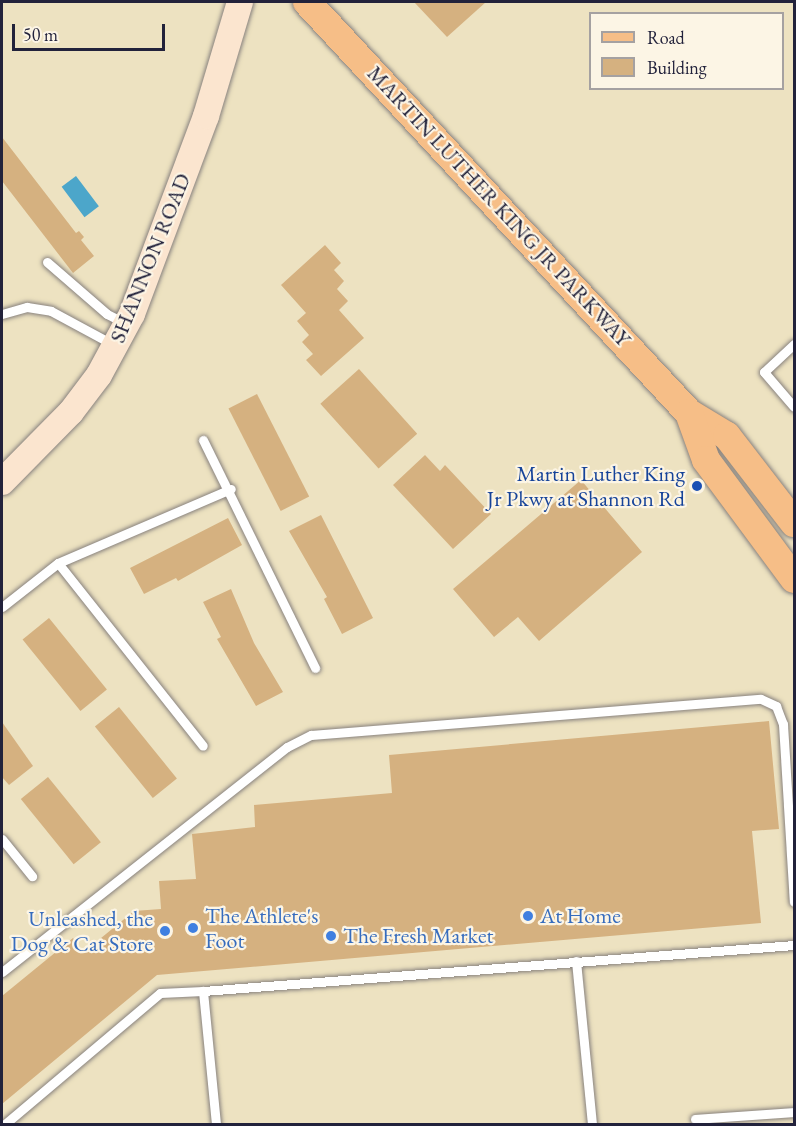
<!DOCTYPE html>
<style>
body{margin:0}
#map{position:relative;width:796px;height:1126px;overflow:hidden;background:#ede2c1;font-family:"EB Garamond",serif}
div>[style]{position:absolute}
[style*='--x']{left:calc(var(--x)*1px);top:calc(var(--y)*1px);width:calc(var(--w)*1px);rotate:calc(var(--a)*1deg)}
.water>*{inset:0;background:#4ca6ca;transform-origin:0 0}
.building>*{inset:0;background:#d5b180;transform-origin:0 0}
.roads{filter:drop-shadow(0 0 2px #88827e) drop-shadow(0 0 2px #88827e)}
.lane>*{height:9px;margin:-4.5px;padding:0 4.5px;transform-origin:4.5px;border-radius:4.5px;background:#fff}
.secondary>*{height:26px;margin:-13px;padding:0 13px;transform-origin:13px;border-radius:13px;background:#fbe5cf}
.primary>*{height:28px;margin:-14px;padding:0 14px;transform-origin:14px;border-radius:14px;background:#f6be87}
.dots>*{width:16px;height:16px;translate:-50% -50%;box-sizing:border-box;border:3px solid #fcf5e5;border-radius:50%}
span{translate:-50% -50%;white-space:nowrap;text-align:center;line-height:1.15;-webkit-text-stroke:4.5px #fcf5e5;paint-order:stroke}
.street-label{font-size:22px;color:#22223b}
.transit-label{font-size:22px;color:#164399}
.right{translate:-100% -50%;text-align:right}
.shop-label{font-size:22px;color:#366cbe}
.left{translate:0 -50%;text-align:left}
.frame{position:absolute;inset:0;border:3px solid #22223b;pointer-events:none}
.legend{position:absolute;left:589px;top:12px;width:195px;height:78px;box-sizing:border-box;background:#fcf5e5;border:2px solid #a5a1a1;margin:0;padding:8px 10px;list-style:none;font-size:18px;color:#22223b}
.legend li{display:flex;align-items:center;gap:12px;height:30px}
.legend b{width:30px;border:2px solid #a5a1a1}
.scale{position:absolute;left:12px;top:24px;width:153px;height:27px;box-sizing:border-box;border:3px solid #22223b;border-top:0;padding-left:8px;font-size:18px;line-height:21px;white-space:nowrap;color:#22223b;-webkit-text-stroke:4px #fcf5e5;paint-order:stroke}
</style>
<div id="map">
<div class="water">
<i style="left:76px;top:176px;width:38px;height:18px;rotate:53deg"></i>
</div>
<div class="building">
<i style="clip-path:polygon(414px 2px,486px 2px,447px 37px)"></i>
<i style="clip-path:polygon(2px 137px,76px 233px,79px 231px,84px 237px,81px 240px,94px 256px,73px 273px,2px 181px)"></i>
<i style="clip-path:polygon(325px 245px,341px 263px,334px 270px,344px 281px,337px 289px,348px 301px,339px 310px,364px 338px,321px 376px,306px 360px,313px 354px,302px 342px,309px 335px,297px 321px,306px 313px,281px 285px)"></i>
<i style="left:359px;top:369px;width:87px;height:52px;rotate:48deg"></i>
<i style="left:257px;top:394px;width:115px;height:32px;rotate:63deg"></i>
<i style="clip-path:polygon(425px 455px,440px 471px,445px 465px,491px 514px,453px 549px,393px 485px)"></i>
<i style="clip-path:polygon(581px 480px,642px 552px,539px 641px,518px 617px,494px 637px,453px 589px)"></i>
<i style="clip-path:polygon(321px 515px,373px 618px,342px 634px,324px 599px,327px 597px,289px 531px)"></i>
<i style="clip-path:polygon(228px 518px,242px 545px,178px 581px,176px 578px,144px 594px,130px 568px)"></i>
<i style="clip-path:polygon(231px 589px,254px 643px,283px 692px,256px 706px,217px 639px,221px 637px,203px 602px)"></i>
<i style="left:49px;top:618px;width:92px;height:34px;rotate:51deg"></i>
<i style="left:119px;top:707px;width:92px;height:31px;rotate:51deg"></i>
<i style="clip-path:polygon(769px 721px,779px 829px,752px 831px,761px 923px,157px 975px,2px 1104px,2px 996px,73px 938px,84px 952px,134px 911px,161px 909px,159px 881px,196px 879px,192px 834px,255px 827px,254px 805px,392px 793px,389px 755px)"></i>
<i style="clip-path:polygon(2px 722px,33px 766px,9px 785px,2px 777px)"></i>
<i style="left:48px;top:777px;width:84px;height:35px;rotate:51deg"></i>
</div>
<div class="roads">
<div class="lane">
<i style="--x:47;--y:262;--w:79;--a:40.9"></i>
<i style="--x:107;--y:314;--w:20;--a:27"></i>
<i style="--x:2;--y:314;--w:26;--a:-16"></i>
<i style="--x:27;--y:307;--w:24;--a:9"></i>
<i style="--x:51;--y:311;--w:69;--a:28.4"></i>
<i style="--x:794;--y:344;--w:41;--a:137"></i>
<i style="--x:764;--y:372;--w:46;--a:49.4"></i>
<i style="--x:203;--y:440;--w:254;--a:63.8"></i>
<i style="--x:58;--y:563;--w:233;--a:51.6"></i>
<i style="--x:2;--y:607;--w:71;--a:-38.2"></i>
<i style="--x:58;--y:563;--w:188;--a:-23.2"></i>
<i style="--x:2;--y:839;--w:48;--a:51"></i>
<i style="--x:576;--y:961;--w:164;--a:84.4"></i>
<i style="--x:2;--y:972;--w:363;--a:-38.3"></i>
<i style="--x:287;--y:747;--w:27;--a:-27"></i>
<i style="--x:311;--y:735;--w:451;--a:-4.6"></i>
<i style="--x:761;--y:699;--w:17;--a:25"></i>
<i style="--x:776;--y:706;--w:19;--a:69"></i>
<i style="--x:783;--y:724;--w:178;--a:86.5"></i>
<i style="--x:695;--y:1119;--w:99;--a:-4"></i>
<i style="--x:5;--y:1124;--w:203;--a:-40.2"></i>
<i style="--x:160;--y:993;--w:43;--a:-2.7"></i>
<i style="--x:216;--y:1124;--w:134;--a:-95.6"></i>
<i style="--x:203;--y:991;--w:593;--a:-4.45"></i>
</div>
<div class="secondary">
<i style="--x:2;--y:482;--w:98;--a:-45.4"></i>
<i style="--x:71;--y:412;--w:46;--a:-52.9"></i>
<i style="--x:99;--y:375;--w:69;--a:-61.6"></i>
<i style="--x:132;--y:314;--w:211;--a:-69.5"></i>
<i style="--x:206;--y:116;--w:119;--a:-73.4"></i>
</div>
<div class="primary">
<i style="--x:307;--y:2;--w:561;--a:47.09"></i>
<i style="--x:689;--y:413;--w:44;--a:31.2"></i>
<i style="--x:727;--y:436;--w:110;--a:52.4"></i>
<i style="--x:689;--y:413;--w:50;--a:70.1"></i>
<i style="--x:706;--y:460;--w:148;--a:53.5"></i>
</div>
</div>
<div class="dots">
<i style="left:697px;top:486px;background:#1a4fb4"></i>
<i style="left:528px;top:916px;background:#3f7fe0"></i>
<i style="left:193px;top:928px;background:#3f7fe0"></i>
<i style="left:165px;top:931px;background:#3f7fe0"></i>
<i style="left:331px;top:936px;background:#3f7fe0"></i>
</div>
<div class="street-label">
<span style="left:499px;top:206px;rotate:47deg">MARTIN LUTHER KING JR PARKWAY</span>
<span style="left:150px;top:258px;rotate:-68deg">SHANNON ROAD</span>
</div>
<div class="transit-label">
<span class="right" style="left:685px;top:486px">Martin Luther King<br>Jr Pkwy at Shannon Rd</span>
</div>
<div class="shop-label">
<span class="left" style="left:205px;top:928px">The Athlete's<br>Foot</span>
<span class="left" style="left:540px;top:916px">At Home</span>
<span class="right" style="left:153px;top:931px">Unleashed, the<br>Dog &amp; Cat Store</span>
<span class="left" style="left:343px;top:936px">The Fresh Market</span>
</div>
<div class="frame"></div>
<ul class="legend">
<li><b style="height:8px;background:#f6be87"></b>Road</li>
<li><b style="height:16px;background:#d5b180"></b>Building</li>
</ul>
<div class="scale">50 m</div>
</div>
